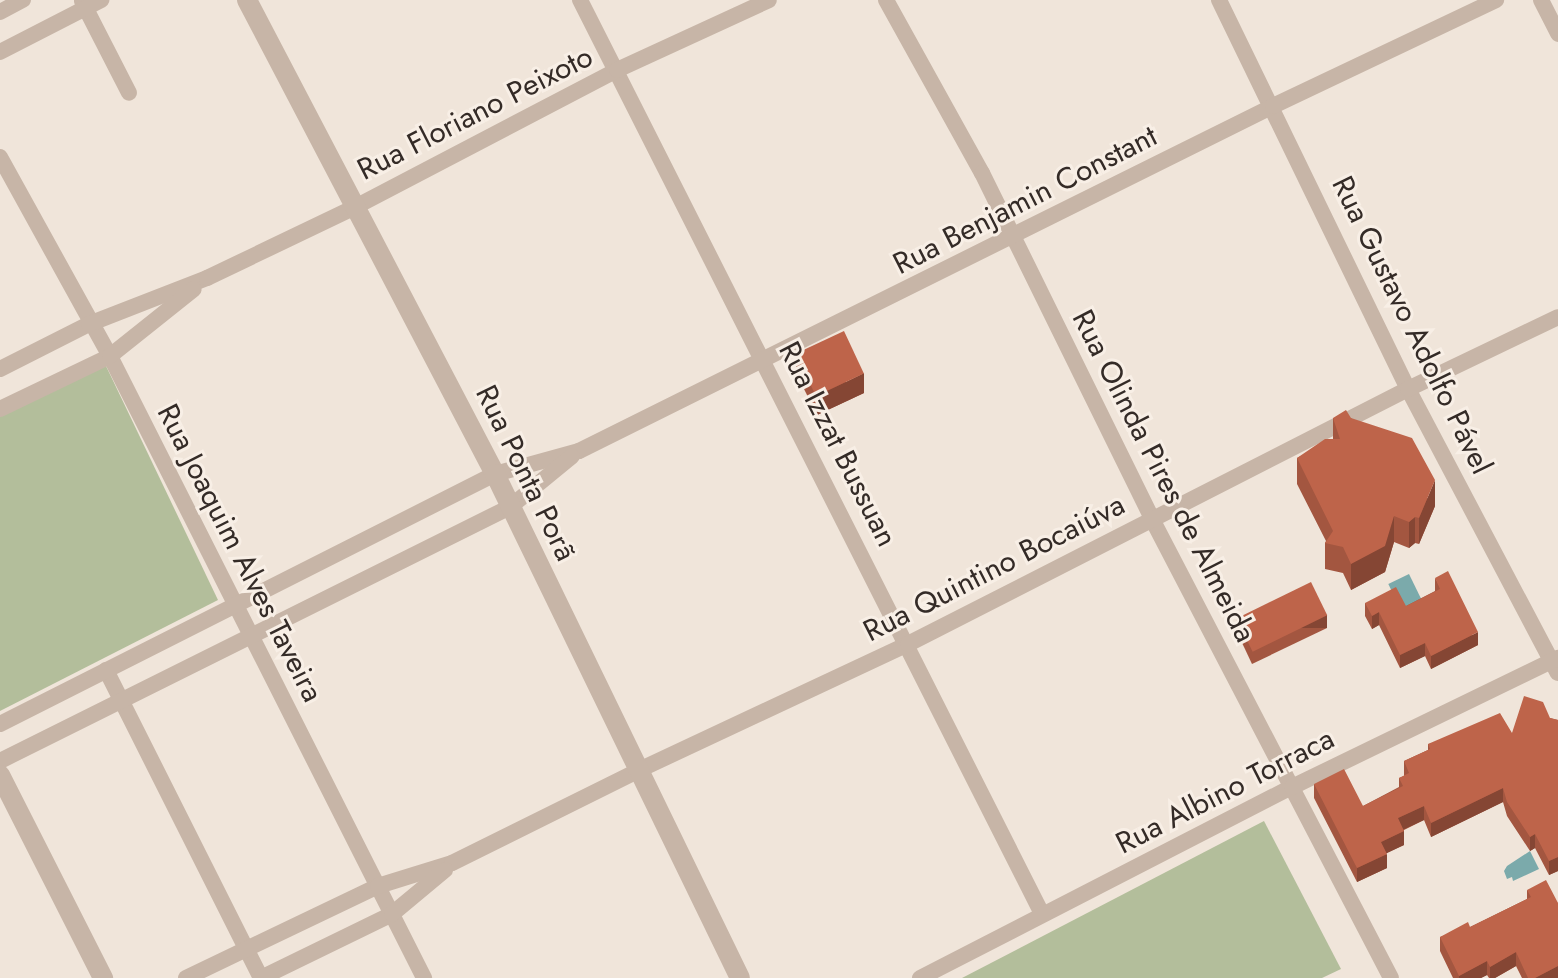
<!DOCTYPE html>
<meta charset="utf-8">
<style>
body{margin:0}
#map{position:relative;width:1558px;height:978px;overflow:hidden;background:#f0e5da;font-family:Jost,sans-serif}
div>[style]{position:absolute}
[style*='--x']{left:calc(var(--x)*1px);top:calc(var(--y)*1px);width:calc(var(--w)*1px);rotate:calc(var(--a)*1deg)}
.green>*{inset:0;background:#b3be9b}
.water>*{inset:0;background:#7baaab;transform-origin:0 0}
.minor>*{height:16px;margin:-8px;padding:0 8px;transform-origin:8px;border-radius:8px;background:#c7b5a7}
.tertiary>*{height:20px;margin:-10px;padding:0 10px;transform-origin:10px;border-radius:10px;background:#c7b5a7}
.wall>*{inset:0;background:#a35640}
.shaded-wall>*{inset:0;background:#854634;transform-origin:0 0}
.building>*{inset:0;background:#be644a;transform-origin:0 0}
span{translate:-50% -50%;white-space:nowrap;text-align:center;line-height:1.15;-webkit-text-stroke:6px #f8efe6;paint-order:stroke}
.street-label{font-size:30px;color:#342b27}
</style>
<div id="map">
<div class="green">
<i style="clip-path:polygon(106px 366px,218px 600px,0 711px,0 416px)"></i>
<i style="clip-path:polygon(1264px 821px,1341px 969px,1322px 978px,962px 978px)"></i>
</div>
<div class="water">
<i style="left:1409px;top:574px;width:39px;height:23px;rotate:64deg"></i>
<i style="clip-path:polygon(1530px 851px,1539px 869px,1513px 881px,1512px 877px,1507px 879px,1504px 871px,1507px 866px)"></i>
</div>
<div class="minor">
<i style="--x:580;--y:0;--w:1024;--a:63.18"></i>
<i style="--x:886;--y:0;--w:198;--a:61"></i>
<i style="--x:982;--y:173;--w:388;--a:63.8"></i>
<i style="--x:1153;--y:521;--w:515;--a:62.49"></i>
<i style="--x:1219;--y:0;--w:432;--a:64.1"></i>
<i style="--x:1408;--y:389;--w:321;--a:62.2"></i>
<i style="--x:1541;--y:0;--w:38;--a:63"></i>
<i style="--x:82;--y:1;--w:103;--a:62.9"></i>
<i style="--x:0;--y:12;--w:26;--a:-28"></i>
<i style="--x:0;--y:52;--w:114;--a:-27.2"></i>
<i style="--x:0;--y:157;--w:227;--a:61.1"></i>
<i style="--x:110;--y:356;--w:697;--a:63.21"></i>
<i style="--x:0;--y:369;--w:100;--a:-26.8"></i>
<i style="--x:89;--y:324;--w:127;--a:-21.3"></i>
<i style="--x:207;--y:278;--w:166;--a:-25.6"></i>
<i style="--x:357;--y:206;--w:293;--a:-27.6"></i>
<i style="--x:617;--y:70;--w:167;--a:-24.7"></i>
<i style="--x:0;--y:409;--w:122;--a:-25.7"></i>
<i style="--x:110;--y:356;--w:107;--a:-38.6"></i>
<i style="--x:106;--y:670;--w:345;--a:63.3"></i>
<i style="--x:0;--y:724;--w:555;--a:-26.8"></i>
<i style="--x:495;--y:474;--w:87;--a:-15.3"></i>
<i style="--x:579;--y:451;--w:775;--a:-26.43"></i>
<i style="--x:1273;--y:106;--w:247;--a:-25.4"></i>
<i style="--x:0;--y:761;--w:570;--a:-26.48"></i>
<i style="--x:510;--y:507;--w:80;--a:-39.4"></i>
<i style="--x:186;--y:978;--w:213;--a:-25.6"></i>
<i style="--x:378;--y:886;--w:77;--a:-17.3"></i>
<i style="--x:452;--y:863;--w:209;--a:-26.4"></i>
<i style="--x:639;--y:770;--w:297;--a:-25.1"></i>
<i style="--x:908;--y:644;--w:561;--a:-27.02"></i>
<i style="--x:1408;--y:389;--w:166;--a:-25.6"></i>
<i style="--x:261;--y:978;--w:146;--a:-26"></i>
<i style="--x:392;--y:914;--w:69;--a:-39.7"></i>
<i style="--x:920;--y:978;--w:418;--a:-27.2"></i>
<i style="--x:1292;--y:787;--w:296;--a:-25.9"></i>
</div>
<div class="tertiary">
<i style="--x:247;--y:0;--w:535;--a:62.38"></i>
<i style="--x:495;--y:474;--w:560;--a:64.08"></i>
<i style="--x:0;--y:775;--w:228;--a:63.1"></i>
</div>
<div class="wall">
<i style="clip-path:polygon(796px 353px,864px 393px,817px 415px,796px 373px)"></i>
<i style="clip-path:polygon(1333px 418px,1351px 418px,1435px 506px,1419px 544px,1415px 543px,1409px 548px,1394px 542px,1385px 572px,1351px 590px,1343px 573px,1325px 569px,1325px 543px,1326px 541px,1297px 484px,1297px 458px,1333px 439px)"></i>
<i style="clip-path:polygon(1435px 578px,1478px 645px,1431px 669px,1425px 656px,1400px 668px,1379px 625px,1372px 629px,1365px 616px,1365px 603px,1406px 606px,1435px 591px)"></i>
<i style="clip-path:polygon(1236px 617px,1327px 628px,1252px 664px,1236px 630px)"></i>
<i style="clip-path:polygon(1550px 718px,1558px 720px,1558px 871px,1549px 875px,1535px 848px,1530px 851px,1507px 816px,1503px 802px,1431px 837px,1424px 820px,1404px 830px,1404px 845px,1386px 853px,1387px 868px,1357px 882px,1314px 798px,1314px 784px,1363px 806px,1399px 787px,1399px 778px,1404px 776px,1404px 761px,1428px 750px,1428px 744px,1512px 733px)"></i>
<i style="clip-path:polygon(1527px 890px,1558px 903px,1558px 978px,1522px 978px,1516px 966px,1495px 978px,1489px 978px,1487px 975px,1481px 978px,1453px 978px,1440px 951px,1440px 937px,1470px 927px,1527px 899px)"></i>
</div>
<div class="shaded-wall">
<i style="clip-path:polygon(864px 373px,864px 393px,817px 415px,817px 396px)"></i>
<i style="clip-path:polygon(1435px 480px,1435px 506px,1419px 544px,1419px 518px)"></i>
<i style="clip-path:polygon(1394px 516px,1394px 542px,1385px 572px,1351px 590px,1351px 564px)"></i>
<i style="clip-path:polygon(1415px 517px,1415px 543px,1409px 548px,1409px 522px)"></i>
<i style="clip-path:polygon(1379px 612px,1379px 625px,1372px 629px,1372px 616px)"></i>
<i style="left:1327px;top:615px;width:13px;height:83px;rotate:90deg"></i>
<i style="clip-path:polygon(1478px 632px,1478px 645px,1431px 669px,1431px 656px)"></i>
<i style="clip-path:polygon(1425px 643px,1425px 656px,1400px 668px,1400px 655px)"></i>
<i style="clip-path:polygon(1503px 788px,1503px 802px,1431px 837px,1431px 823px)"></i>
<i style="clip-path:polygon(1424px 806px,1424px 820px,1398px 832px,1398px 818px)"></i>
<i style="clip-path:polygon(1404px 831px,1404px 845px,1381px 856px,1381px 842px)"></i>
<i style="clip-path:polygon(1535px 834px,1535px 848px,1530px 851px,1530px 837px)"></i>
<i style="clip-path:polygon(1387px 854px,1387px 868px,1357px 882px,1357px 868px)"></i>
<i style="clip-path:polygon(1558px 857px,1558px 871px,1549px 875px,1549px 861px)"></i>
<i style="clip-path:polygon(1516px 952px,1516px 966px,1495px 978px,1490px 978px,1490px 967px)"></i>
<i style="clip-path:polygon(1487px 961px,1487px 975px,1481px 978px,1459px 978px,1459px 976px)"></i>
<i style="clip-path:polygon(1558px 966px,1558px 978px,1535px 978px)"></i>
</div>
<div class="building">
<i style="left:844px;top:331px;width:47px;height:53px;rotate:65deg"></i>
<i style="clip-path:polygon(1346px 410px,1351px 418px,1412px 438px,1435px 480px,1419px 518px,1415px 517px,1409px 522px,1394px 516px,1385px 546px,1351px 564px,1343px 547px,1325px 543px,1333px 531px,1297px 458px,1325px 439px,1340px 439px,1333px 418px)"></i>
<i style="clip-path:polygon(1448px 571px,1478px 632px,1431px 656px,1425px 643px,1400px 655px,1379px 612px,1372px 616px,1365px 603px,1396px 587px,1406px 606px,1440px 589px,1435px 578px)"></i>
<i style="left:1311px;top:582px;width:37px;height:83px;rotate:64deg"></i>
<i style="clip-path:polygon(1524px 696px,1543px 702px,1550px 718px,1558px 720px,1558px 857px,1549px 861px,1535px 834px,1530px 837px,1507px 802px,1503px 788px,1431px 823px,1424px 806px,1398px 818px,1404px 831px,1381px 842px,1387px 854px,1357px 868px,1314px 784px,1344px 769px,1363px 806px,1403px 786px,1399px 778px,1409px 773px,1404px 761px,1430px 749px,1428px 744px,1500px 713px,1512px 733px)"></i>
<i style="clip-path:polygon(1546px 880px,1558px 903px,1558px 966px,1535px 978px,1528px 978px,1516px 952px,1490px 967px,1487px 961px,1459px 976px,1440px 937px,1468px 922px,1470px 927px,1531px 897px,1527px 890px)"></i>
</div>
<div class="street-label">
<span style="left:475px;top:113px;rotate:-27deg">Rua Floriano Peixoto</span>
<span style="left:1025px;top:200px;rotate:-27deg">Rua Benjamin Constant</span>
<span style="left:1412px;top:325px;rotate:64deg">Rua Gustavo Adolfo Pável</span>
<span style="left:838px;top:444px;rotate:63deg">Rua Izzat Bussuan</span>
<span style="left:526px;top:473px;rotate:64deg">Rua Ponta Porã</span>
<span style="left:1164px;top:476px;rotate:63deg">Rua Olinda Pires de Almeida</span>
<span style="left:240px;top:553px;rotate:63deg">Rua Joaquim Alves Taveira</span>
<span style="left:994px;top:568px;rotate:-27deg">Rua Quintino Bocaiúva</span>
<span style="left:1225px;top:791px;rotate:-27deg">Rua Albino Torraca</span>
</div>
</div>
